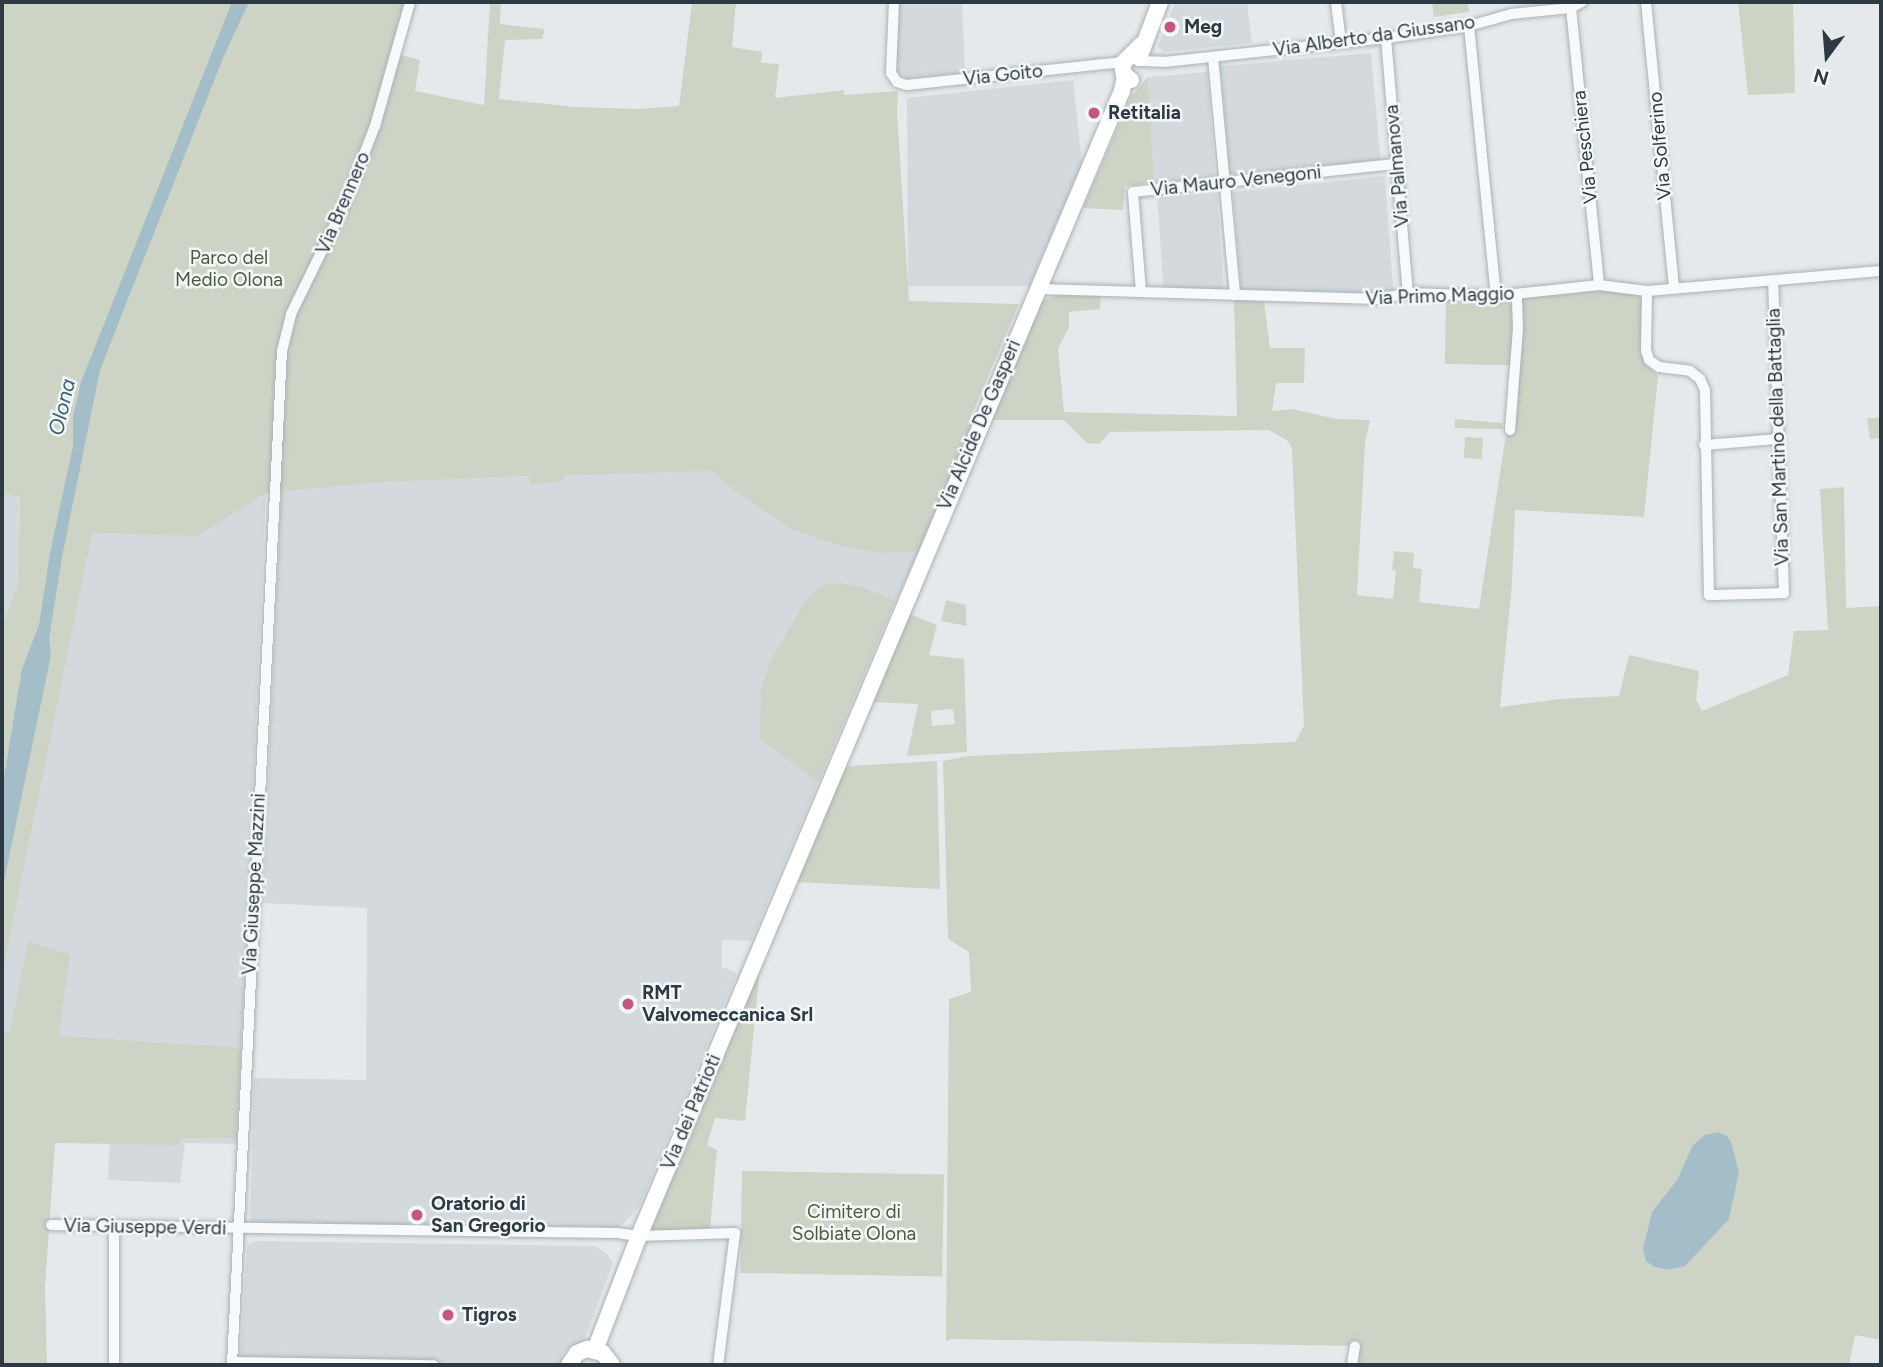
<!DOCTYPE html>
<style>
body{margin:0}
#map{position:relative;width:1883px;height:1367px;overflow:hidden;background:#e5e9eb;font-family:Figtree,sans-serif}
div>[style]{position:absolute}
[style*='--x']{left:calc(var(--x)*1px);top:calc(var(--y)*1px);width:calc(var(--w)*1px);rotate:calc(var(--a)*1deg)}
.built>*{inset:0;background:#d3d9dd;transform-origin:0 0}
.green>*{inset:0;background:#cdd4c6;transform-origin:0 0}
.water>*{inset:0;background:#a3bec8}
.roads{filter:drop-shadow(0 0 2px #aab1b5) drop-shadow(0 0 2px #aab1b5)}
.street>*{height:10px;margin:-5px;padding:0 5px;transform-origin:5px;border-radius:5px;background:#f7f9fa}
.secondary>*{height:16px;margin:-8px;padding:0 8px;transform-origin:8px;border-radius:8px;background:#fff}
.dots>*{width:19px;height:19px;translate:-50% -50%;box-sizing:border-box;border:4px solid #f4f7f8;border-radius:50%}
span{translate:-50% -50%;white-space:nowrap;text-align:center;line-height:1.15;-webkit-text-stroke:5px #f4f7f8;paint-order:stroke}
.poi-label{font-size:19px;color:#2d3a43;font-weight:700}
.left{translate:0 -50%;text-align:left}
.street-label{font-size:19px;color:#2d3a43}
.park-label{font-size:19px;color:#4a5d3b}
.water-label{font-size:21px;color:#3a6274;font-style:italic}
.frame{position:absolute;inset:0;border:4px solid #2d3a43;pointer-events:none}
.north{position:absolute;left:1792px;top:21px;width:70px;height:70px;-webkit-text-stroke:5px #f4f7f8;paint-order:stroke;rotate:196deg;font-size:19px;font-weight:700;line-height:28px;text-align:center;color:#2d3a43}
.north::after{content:'';display:block;margin:auto;width:24px;height:32px;background:#2d3a43;clip-path:polygon(50% 0,100% 100%,50% 72%,0 100%)}
</style>
<div id="map">
<div class="built">
<i style="clip-path:polygon(898px 2px,962px 2px,965px 73px,907px 78px,896px 71px)"></i>
<i style="clip-path:polygon(1175px 2px,1247px 2px,1252px 43px,1164px 52px,1158px 47px)"></i>
<i style="left:1371px;top:53px;width:108px;height:151px;rotate:85deg"></i>
<i style="clip-path:polygon(1207px 72px,1215px 175px,1213px 178px,1154px 182px,1148px 77px)"></i>
<i style="clip-path:polygon(1073px 80px,1082px 164px,1029px 286px,908px 286px,907px 98px)"></i>
<i style="clip-path:polygon(1385px 176px,1393px 289px,1379px 293px,1241px 289px,1233px 192px)"></i>
<i style="left:1217px;top:193px;width:96px;height:60px;rotate:86deg"></i>
<i style="clip-path:polygon(272px 352px,237px 1144px,185px 1143px,180px 1183px,108px 1180px,113px 1068px,54px 1066px,28px 941px,2px 1076px,2px 955px,114px 381px)"></i>
<i style="clip-path:polygon(285px 402px,654px 444px,920px 551px,895px 601px,751px 941px,722px 940px,722px 967px,737px 973px,639px 1207px,620px 1227px,250px 1223px,254px 1078px,366px 1080px,367px 908px,263px 903px)"></i>
<i style="clip-path:polygon(2px 494px,20px 495px,18px 586px,2px 624px)"></i>
<i style="clip-path:polygon(254px 1241px,595px 1246px,607px 1254px,613px 1263px,584px 1341px,564px 1351px,560px 1365px,240px 1365px,247px 1246px)"></i>
</div>
<div class="green">
<i style="clip-path:polygon(2px 2px,410px 2px,397px 54px,420px 60px,415px 91px,484px 105px,490px 2px,501px 2px,500px 24px,545px 29px,542px 39px,505px 40px,499px 99px,576px 107px,638px 109px,679px 106px,692px 2px,736px 2px,732px 47px,762px 52px,761px 63px,779px 64px,775px 98px,844px 90px,844px 95px,898px 91px,897px 111px,909px 301px,1019px 304px,969px 421px,978px 421px,920px 551px,878px 553px,841px 546px,791px 529px,728px 486px,713px 471px,563px 475px,563px 481px,531px 485px,529px 476px,380px 482px,266px 493px,197px 536px,92px 533px,2px 975px,2px 624px,18px 586px,20px 496px,2px 494px)"></i>
<i style="clip-path:polygon(1432px 2px,1468px 2px,1469px 12px,1434px 17px)"></i>
<i style="clip-path:polygon(1738px 2px,1793px 2px,1795px 93px,1748px 95px)"></i>
<i style="clip-path:polygon(1148px 77px,1154px 182px,1125px 186px,1123px 210px,1083px 208px,1131px 97px)"></i>
<i style="clip-path:polygon(1601px 290px,1634px 294px,1644px 302px,1641px 354px,1647px 366px,1658px 376px,1644px 517px,1515px 510px,1512px 584px,1500px 707px,1559px 699px,1619px 696px,1629px 655px,1699px 671px,1696px 700px,1702px 711px,1788px 675px,1794px 631px,1828px 630px,1820px 489px,1844px 487px,1846px 608px,1881px 606px,1881px 1340px,1855px 1335px,1849px 1365px,1358px 1365px,1360px 1346px,952px 1339px,946px 1341px,949px 999px,971px 992px,969px 952px,948px 939px,943px 761px,968px 756px,1295px 742px,1304px 726px,1292px 449px,1288px 441px,1269px 430px,1110px 432px,1099px 444px,1087px 443px,1064px 420px,990px 420px,1042px 301px,1058px 295px,1101px 295px,1100px 309px,1069px 312px,1069px 327px,1058px 349px,1064px 412px,1237px 416px,1234px 300px,1264px 302px,1270px 348px,1305px 348px,1304px 383px,1276px 383px,1272px 411px,1292px 409px,1337px 419px,1370px 420px,1365px 443px,1357px 595px,1393px 599px,1396px 571px,1392px 569px,1394px 551px,1414px 553px,1413px 568px,1422px 569px,1419px 602px,1479px 609px,1511px 402px,1520px 299px)"></i>
<i style="left:1446px;top:299px;width:68px;height:65px;rotate:1deg"></i>
<i style="clip-path:polygon(1867px 418px,1881px 418px,1881px 438px,1870px 439px)"></i>
<i style="clip-path:polygon(1455px 419px,1502px 423px,1502px 429px,1455px 428px)"></i>
<i style="left:1465px;top:437px;width:18px;height:21px;rotate:3deg"></i>
<i style="clip-path:polygon(838px 583px,863px 587px,895px 601px,818px 782px,760px 739px,761px 689px,771px 660px,806px 600px,819px 586px)"></i>
<i style="clip-path:polygon(946px 600px,966px 605px,966px 626px,941px 621px)"></i>
<i style="clip-path:polygon(evenodd,907px 613px,937px 625px,929px 655px,964px 659px,967px 752px,907px 756px,918px 704px,870px 702px,907px 613px,953px 709px,955px 724px,932px 726px,931px 711px,953px 709px)"></i>
<i style="clip-path:polygon(937px 761px,940px 889px,795px 882px,844px 770px,849px 766px)"></i>
<i style="clip-path:polygon(28px 941px,70px 955px,59px 1036px,241px 1048px,236px 1138px,180px 1138px,178px 1145px,55px 1143px,45px 1287px,47px 1365px,2px 1365px,2px 1032px,10px 1032px)"></i>
<i style="clip-path:polygon(760px 967px,745px 1121px,715px 1118px,707px 1145px,717px 1150px,710px 1229px,654px 1231px,650px 1225px)"></i>
<i style="left:742px;top:1171px;width:202px;height:102px;rotate:1deg"></i>
</div>
<div class="water">
<i style="clip-path:polygon(232px 2px,249px 2px,223px 58px,100px 370px,62px 557px,49px 639px,51px 655px,2px 891px,2px 789px,22px 669px,39px 625px,50px 553px,73px 446px,73px 417px,81px 382px)"></i>
<i style="clip-path:polygon(1718px 1132px,1727px 1136px,1731px 1142px,1739px 1172px,1729px 1219px,1685px 1266px,1668px 1270px,1655px 1267px,1646px 1261px,1643px 1249px,1652px 1212px,1677px 1180px,1693px 1145px,1705px 1135px)"></i>
</div>
<div class="roads">
<div class="street">
<i style="--x:894;--y:2;--w:71;--a:92.4"></i>
<i style="--x:891;--y:73;--w:11;--a:56"></i>
<i style="--x:897;--y:82;--w:10;--a:17"></i>
<i style="--x:907;--y:85;--w:217;--a:-6.1"></i>
<i style="--x:1336;--y:2;--w:40;--a:82.9"></i>
<i style="--x:1646;--y:2;--w:288;--a:84.4"></i>
<i style="--x:1571;--y:8;--w:278;--a:84.2"></i>
<i style="--x:1469;--y:26;--w:271;--a:84.3"></i>
<i style="--x:1386;--y:38;--w:256;--a:85.1"></i>
<i style="--x:1213;--y:57;--w:239;--a:84.7"></i>
<i style="--x:1141;--y:61;--w:23;--a:2"></i>
<i style="--x:1164;--y:62;--w:223;--a:-6.2"></i>
<i style="--x:1386;--y:38;--w:84;--a:-8.2"></i>
<i style="--x:1469;--y:26;--w:44;--a:-15.9"></i>
<i style="--x:1511;--y:14;--w:60;--a:-5.7"></i>
<i style="--x:1571;--y:8;--w:13;--a:-29"></i>
<i style="--x:1039;--y:289;--w:339;--a:1.7"></i>
<i style="--x:1378;--y:299;--w:31;--a:-11"></i>
<i style="--x:1408;--y:293;--w:88;--a:2"></i>
<i style="--x:1496;--y:296;--w:104;--a:-6.1"></i>
<i style="--x:1599;--y:285;--w:48;--a:7.1"></i>
<i style="--x:1647;--y:291;--w:235;--a:-4.9"></i>
<i style="--x:1647;--y:291;--w:59;--a:91"></i>
<i style="--x:1646;--y:350;--w:10;--a:73"></i>
<i style="--x:1649;--y:360;--w:12;--a:35"></i>
<i style="--x:1659;--y:367;--w:31;--a:7"></i>
<i style="--x:1690;--y:371;--w:13;--a:39"></i>
<i style="--x:1700;--y:379;--w:12;--a:66"></i>
<i style="--x:1705;--y:390;--w:205;--a:88.9"></i>
<i style="--x:1709;--y:595;--w:75;--a:-1.5"></i>
<i style="--x:1784;--y:593;--w:312;--a:-92"></i>
<i style="--x:1141;--y:292;--w:100;--a:-94.6"></i>
<i style="--x:1133;--y:192;--w:265;--a:-6.1"></i>
<i style="--x:1510;--y:430;--w:102;--a:-85.5"></i>
<i style="--x:1518;--y:328;--w:34;--a:-92"></i>
<i style="--x:1704;--y:445;--w:73;--a:-4.7"></i>
<i style="--x:51;--y:1225;--w:566;--a:0.81"></i>
<i style="--x:617;--y:1233;--w:22;--a:8"></i>
<i style="--x:639;--y:1236;--w:96;--a:-1.8"></i>
<i style="--x:735;--y:1233;--w:133;--a:97.3"></i>
<i style="--x:232;--y:1362;--w:202;--a:0.9"></i>
<i style="--x:114;--y:1365;--w:138;--a:-90"></i>
<i style="--x:232;--y:1365;--w:1015;--a:-87.18"></i>
<i style="--x:282;--y:351;--w:38;--a:-76"></i>
<i style="--x:291;--y:314;--w:118;--a:-63.9"></i>
<i style="--x:343;--y:208;--w:88;--a:-68.7"></i>
<i style="--x:375;--y:126;--w:129;--a:-74.2"></i>
<i style="--x:1352;--y:1365;--w:19;--a:-81"></i>
</div>
<div class="secondary">
<i style="--x:1139;--y:58;--w:60;--a:-69.4"></i>
<i style="--x:1131;--y:80;--w:9;--a:-144"></i>
<i style="--x:1124;--y:75;--w:11;--a:-100"></i>
<i style="--x:1122;--y:64;--w:28;--a:-45"></i>
<i style="--x:595;--y:1350;--w:122;--a:-68.9"></i>
<i style="--x:639;--y:1236;--w:1243;--a:-67.13"></i>
<i style="--x:1122;--y:91;--w:14;--a:-78"></i>
<i style="--x:569;--y:1365;--w:14;--a:-56"></i>
<i style="--x:577;--y:1353;--w:11;--a:-22"></i>
<i style="--x:587;--y:1349;--w:16;--a:14"></i>
<i style="--x:603;--y:1353;--w:15;--a:53"></i>
</div>
</div>
<div class="dots">
<i style="left:1170px;top:27px;background:#c55582"></i>
<i style="left:1094px;top:113px;background:#c55582"></i>
<i style="left:628px;top:1004px;background:#c55582"></i>
<i style="left:417px;top:1215px;background:#c55582"></i>
<i style="left:448px;top:1315px;background:#c55582"></i>
</div>
<div class="poi-label">
<span class="left" style="left:1184px;top:27px">Meg</span>
<span class="left" style="left:1108px;top:113px">Retitalia</span>
<span class="left" style="left:642px;top:1004px">RMT<br>Valvomeccanica Srl</span>
<span class="left" style="left:431px;top:1215px">Oratorio di<br>San Gregorio</span>
<span class="left" style="left:462px;top:1315px">Tigros</span>
</div>
<div class="street-label">
<span style="left:1374px;top:36px;rotate:-8deg">Via Alberto da Giussano</span>
<span style="left:1003px;top:75px;rotate:-6deg">Via Goito</span>
<span style="left:1660px;top:146px;rotate:-95deg">Via Solferino</span>
<span style="left:1585px;top:147px;rotate:-96deg">Via Peschiera</span>
<span style="left:1397px;top:166px;rotate:-95deg">Via Palmanova</span>
<span style="left:1236px;top:181px;rotate:-6deg">Via Mauro Venegoni</span>
<span style="left:343px;top:203px;rotate:-67deg">Via Brennero</span>
<span style="left:1440px;top:296px;rotate:-2deg">Via Primo Maggio</span>
<span style="left:979px;top:425px;rotate:-67deg">Via Alcide De Gasperi</span>
<span style="left:1778px;top:437px;rotate:-92deg">Via San Martino della Battaglia</span>
<span style="left:254px;top:884px;rotate:-87deg">Via Giuseppe Mazzini</span>
<span style="left:691px;top:1112px;rotate:-67deg">Via dei Patrioti</span>
<span style="left:145px;top:1227px;rotate:1deg">Via Giuseppe Verdi</span>
</div>
<div class="park-label">
<span style="left:229px;top:269px">Parco del<br>Medio Olona</span>
<span style="left:854px;top:1223px">Cimitero di<br>Solbiate Olona</span>
</div>
<div class="water-label">
<span style="left:62px;top:407px;rotate:-77deg">Olona</span>
</div>
<div class="frame"></div>
<div class="north">N</div>
</div>
